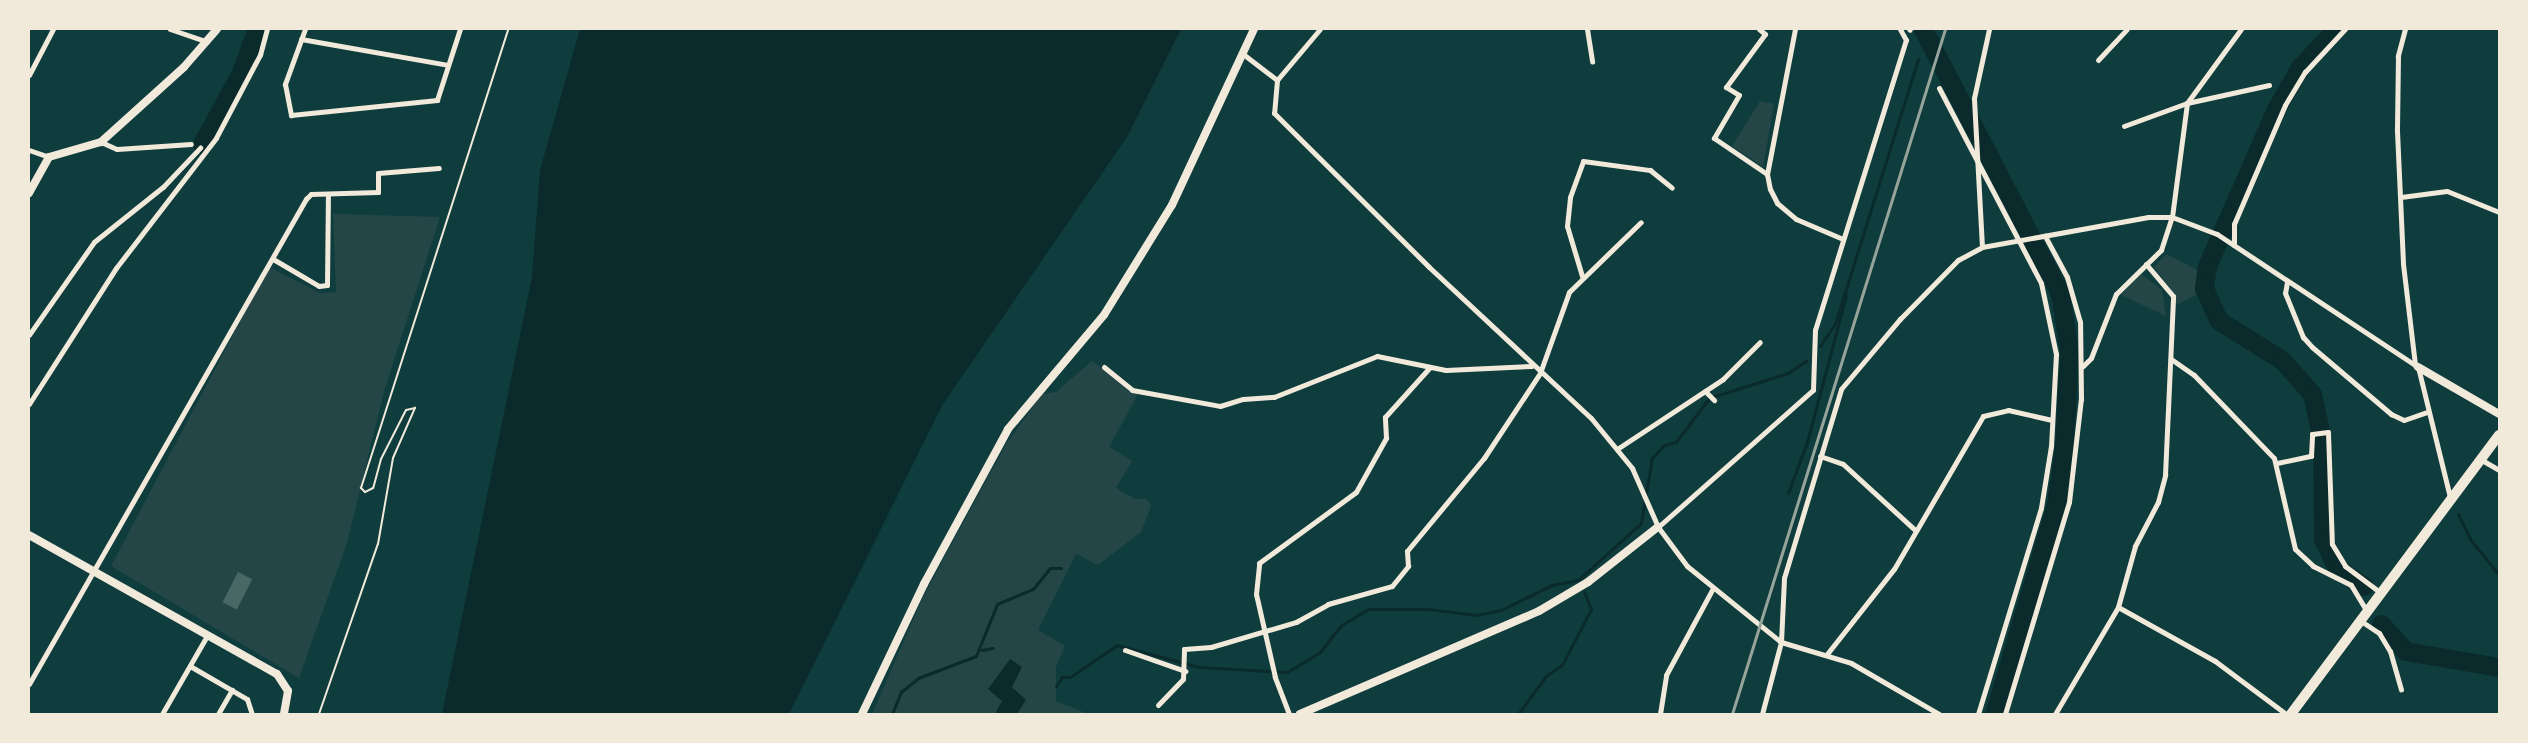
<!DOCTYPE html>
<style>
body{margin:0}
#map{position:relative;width:2528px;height:743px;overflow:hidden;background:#0f3d3e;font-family:Quicksand,sans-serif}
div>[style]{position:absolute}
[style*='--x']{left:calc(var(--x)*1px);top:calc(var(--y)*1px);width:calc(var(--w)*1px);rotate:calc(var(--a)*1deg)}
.green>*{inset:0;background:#244646}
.water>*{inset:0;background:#0a2a2b}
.stream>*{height:3px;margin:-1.5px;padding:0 1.5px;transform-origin:1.5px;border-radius:1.5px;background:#0a2a2b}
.river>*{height:19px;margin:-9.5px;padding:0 9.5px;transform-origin:9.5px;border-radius:9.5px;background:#0a2a2b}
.building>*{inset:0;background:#486865;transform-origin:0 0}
.path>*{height:2px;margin:-1px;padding:0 1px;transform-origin:1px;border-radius:1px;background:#f1e9da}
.pedestrian>*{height:4.5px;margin:-2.25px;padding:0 2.25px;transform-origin:2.25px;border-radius:2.25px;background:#f1e9da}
.minor>*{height:5px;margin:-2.5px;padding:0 2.5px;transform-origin:2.5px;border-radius:2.5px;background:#f1e9da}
.tertiary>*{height:8px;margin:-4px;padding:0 4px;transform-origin:4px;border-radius:4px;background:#f1e9da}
.primary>*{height:10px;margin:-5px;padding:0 5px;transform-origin:5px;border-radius:5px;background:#f1e9da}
.rail>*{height:3px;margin:-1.5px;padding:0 1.5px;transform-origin:1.5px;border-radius:1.5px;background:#97a49c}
span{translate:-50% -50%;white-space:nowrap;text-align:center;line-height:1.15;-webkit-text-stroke:5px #f1e9da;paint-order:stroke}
.frame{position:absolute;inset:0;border:30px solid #f1e9da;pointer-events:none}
</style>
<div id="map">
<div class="green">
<i style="clip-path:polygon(1760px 101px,1774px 104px,1763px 167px,1732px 146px)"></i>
<i style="clip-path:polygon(333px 214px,440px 217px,385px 388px,346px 546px,299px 678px,111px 566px,269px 267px,320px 293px,336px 292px)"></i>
<i style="clip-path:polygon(2166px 254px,2197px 270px,2196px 295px,2176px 305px,2176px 296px,2154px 267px)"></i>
<i style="clip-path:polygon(2141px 274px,2162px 290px,2166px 316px,2121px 295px)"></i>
<i style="clip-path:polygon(1092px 361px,1138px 394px,1109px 447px,1132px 461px,1116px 488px,1135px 499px,1147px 499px,1151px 506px,1141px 532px,1098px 565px,1076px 554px,1038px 630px,1065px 646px,1056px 667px,1056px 701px,1088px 714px,872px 714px,923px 597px,1005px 446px,1042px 394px,1056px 392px)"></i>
</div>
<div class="water">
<i style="clip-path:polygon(580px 29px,1181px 29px,1127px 137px,943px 404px,789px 714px,442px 714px,532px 277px,540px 170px)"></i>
<i style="clip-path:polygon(1914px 29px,1934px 29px,1925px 49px)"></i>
<i style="clip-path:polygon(1010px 659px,1022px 667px,1012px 687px,1026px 700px,1017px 714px,995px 714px,1002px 701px,988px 689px)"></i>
</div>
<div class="stream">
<i style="--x:1820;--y:346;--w:27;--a:-56"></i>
<i style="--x:1835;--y:324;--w:278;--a:-72.6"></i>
<i style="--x:1788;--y:493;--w:54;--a:-69.6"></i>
<i style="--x:1807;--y:442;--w:152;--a:-75.1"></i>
<i style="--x:2458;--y:514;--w:28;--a:64"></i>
<i style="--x:2470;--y:539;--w:46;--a:51.1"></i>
<i style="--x:982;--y:650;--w:11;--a:-10"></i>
<i style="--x:1056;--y:686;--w:11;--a:-56"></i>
<i style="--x:1062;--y:677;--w:8;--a:0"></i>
<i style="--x:1070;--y:677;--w:57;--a:-34.2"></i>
<i style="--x:1117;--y:645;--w:85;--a:15"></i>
<i style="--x:1199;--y:667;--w:88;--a:3.3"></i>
<i style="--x:1287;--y:672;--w:39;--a:-31"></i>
<i style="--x:1320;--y:652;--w:33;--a:-52"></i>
<i style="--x:1340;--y:626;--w:33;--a:-31"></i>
<i style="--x:1368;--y:609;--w:60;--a:0"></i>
<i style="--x:1428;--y:609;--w:48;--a:7.1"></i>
<i style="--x:1476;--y:615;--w:25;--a:-11"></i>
<i style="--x:1501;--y:610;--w:57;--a:-26.1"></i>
<i style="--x:1552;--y:585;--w:26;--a:-11"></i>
<i style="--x:1578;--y:580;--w:85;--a:-42.1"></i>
<i style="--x:1641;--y:523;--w:66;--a:-80.4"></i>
<i style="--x:1652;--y:458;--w:18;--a:-47"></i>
<i style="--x:1664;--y:445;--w:12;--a:-14"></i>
<i style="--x:1676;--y:442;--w:55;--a:-53.1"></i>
<i style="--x:1709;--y:398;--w:83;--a:-17.6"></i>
<i style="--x:1788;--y:373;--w:22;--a:-34"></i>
<i style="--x:892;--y:714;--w:24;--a:-68"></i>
<i style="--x:901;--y:692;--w:22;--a:-39"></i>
<i style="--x:918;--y:678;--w:62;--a:-20.8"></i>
<i style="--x:976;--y:656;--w:56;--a:-68"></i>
<i style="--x:997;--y:604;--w:39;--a:-23"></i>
<i style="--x:1033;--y:589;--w:27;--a:-51"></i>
<i style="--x:1050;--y:568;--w:11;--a:0"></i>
<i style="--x:1518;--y:714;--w:47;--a:-53.6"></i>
<i style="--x:1546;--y:676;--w:19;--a:-35"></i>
<i style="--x:1562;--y:665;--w:63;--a:-62.6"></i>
<i style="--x:1591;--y:609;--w:18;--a:-112"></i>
</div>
<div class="river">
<i style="--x:1923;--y:29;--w:297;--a:62.6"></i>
<i style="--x:2060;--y:293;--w:59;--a:81.2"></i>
<i style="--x:2069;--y:351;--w:96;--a:93"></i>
<i style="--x:2064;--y:447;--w:58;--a:98"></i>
<i style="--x:2056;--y:504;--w:219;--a:106.4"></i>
<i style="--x:2336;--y:29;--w:52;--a:133.5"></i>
<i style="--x:2300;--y:67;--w:48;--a:119.7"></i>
<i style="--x:2276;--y:109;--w:171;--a:113.7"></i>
<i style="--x:2207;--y:266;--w:22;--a:98"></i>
<i style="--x:2204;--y:288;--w:35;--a:66"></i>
<i style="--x:2218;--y:320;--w:75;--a:32"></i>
<i style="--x:2282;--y:360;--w:45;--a:48.6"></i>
<i style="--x:2312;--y:394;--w:46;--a:77.5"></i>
<i style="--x:2322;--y:439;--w:100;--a:89.4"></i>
<i style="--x:2323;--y:539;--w:32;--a:64"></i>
<i style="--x:2337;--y:568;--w:32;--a:34"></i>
<i style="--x:202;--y:144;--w:80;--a:-61.5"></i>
<i style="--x:240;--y:74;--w:48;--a:-69.3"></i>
<i style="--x:2381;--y:624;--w:36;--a:48"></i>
<i style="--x:2405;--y:651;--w:95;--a:9.7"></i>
</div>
<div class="building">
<i style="left:238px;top:572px;width:16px;height:34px;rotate:27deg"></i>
</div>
<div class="path">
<i style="--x:319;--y:714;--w:180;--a:-70.9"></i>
<i style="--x:378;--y:544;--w:87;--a:-80.1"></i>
<i style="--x:393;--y:458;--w:55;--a:-66.3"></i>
<i style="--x:415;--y:408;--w:9;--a:167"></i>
<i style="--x:406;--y:410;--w:55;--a:117"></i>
<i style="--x:381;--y:459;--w:30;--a:105"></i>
<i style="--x:373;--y:488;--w:9;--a:153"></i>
<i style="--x:365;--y:492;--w:6;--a:-135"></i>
<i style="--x:361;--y:488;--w:482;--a:-72.2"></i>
</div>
<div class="pedestrian">
<i style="--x:216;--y:138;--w:94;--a:-62.1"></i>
<i style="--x:260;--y:55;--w:27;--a:-75"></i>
<i style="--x:29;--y:335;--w:113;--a:-55"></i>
<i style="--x:94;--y:242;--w:88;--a:-38.6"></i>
<i style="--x:163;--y:187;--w:54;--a:-46.5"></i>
</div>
<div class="minor">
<i style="--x:170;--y:29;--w:39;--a:19"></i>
<i style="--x:305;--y:29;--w:59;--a:110"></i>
<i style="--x:285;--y:84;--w:32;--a:79"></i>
<i style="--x:291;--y:115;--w:147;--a:-5.9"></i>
<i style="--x:437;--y:100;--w:75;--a:-72.1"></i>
<i style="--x:1320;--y:29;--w:67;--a:130.1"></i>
<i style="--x:1277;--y:80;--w:33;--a:95"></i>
<i style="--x:1274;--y:113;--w:218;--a:44.8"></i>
<i style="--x:1429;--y:267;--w:221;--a:43"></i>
<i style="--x:1591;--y:418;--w:65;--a:50.6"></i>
<i style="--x:1632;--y:468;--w:64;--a:66.2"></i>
<i style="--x:1658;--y:527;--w:49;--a:53.4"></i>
<i style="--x:1687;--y:566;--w:121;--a:39"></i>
<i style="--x:1781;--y:642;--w:73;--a:16.7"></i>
<i style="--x:1851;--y:663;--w:102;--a:30.1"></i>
<i style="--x:1587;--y:29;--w:33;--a:81"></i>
<i style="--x:1759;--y:29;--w:8;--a:40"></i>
<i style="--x:1765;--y:34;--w:66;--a:126.3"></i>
<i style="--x:1726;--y:87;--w:15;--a:32"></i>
<i style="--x:1739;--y:95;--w:50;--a:120.2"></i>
<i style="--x:1714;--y:138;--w:64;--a:34.2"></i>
<i style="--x:1795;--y:29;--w:148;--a:100.9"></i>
<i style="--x:1767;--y:174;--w:15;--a:79"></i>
<i style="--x:1770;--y:189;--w:16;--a:63"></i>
<i style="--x:1777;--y:203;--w:25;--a:40"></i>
<i style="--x:1796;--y:219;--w:51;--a:23.1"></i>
<i style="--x:1909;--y:29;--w:1;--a:45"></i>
<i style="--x:2405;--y:29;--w:28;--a:105"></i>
<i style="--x:2398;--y:56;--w:75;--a:90.8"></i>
<i style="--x:2397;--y:131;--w:133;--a:87.4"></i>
<i style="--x:2403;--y:264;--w:102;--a:83.2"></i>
<i style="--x:301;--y:39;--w:149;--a:10"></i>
<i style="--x:1243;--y:54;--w:43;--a:37.4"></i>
<i style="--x:2098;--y:60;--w:42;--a:-46.9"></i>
<i style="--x:29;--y:75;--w:52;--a:-62.4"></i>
<i style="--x:1939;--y:88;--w:220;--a:62.4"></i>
<i style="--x:2041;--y:283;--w:73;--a:78.1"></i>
<i style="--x:2056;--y:354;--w:92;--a:93.1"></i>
<i style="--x:2051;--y:446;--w:63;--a:99.2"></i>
<i style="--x:2041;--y:508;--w:215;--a:107"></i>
<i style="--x:2124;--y:126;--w:67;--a:-20.1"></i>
<i style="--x:2187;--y:103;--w:84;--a:-12.4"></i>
<i style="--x:101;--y:142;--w:17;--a:24"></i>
<i style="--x:117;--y:149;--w:74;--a:-3.9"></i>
<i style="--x:29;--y:150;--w:21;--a:19"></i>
<i style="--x:2401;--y:197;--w:46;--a:-7.4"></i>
<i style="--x:2447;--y:191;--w:56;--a:22"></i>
<i style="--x:2234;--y:245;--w:21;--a:-90"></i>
<i style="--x:2234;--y:224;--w:129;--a:-66.8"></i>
<i style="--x:2285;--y:105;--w:39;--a:-59"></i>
<i style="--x:2305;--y:72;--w:59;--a:-47.1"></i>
<i style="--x:1982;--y:247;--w:149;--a:-93.1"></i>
<i style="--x:1974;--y:98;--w:71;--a:-77.7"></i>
<i style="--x:273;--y:259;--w:53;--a:30.4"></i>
<i style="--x:319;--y:286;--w:8;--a:-7"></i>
<i style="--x:327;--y:285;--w:90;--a:-89.4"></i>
<i style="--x:1582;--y:276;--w:52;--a:-106.7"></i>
<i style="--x:1567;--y:226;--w:29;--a:-84"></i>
<i style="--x:1570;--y:197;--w:38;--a:-70"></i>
<i style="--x:1583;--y:161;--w:68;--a:7.7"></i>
<i style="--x:1650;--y:170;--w:28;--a:39"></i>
<i style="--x:2287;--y:282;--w:11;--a:100"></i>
<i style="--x:2285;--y:293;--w:48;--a:67.8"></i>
<i style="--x:2303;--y:337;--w:13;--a:48"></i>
<i style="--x:2312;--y:347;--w:104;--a:40.3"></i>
<i style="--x:2391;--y:414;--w:14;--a:25"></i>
<i style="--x:2404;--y:420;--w:24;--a:-19"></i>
<i style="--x:2171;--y:359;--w:28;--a:35"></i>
<i style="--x:2194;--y:375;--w:115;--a:46.1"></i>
<i style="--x:2274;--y:458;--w:93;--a:77"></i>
<i style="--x:2295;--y:549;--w:25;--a:43"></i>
<i style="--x:2313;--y:566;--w:42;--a:26.6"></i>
<i style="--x:2351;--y:585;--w:31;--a:59"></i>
<i style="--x:2083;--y:366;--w:11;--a:-45"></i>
<i style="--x:2091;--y:358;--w:69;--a:-68.7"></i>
<i style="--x:2116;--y:294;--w:63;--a:-44.4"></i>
<i style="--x:2161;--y:250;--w:35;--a:-72"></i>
<i style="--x:2172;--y:217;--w:115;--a:-82.5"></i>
<i style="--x:2187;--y:103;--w:92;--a:-53.9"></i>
<i style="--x:1104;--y:367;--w:36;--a:39"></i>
<i style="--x:1132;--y:390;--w:89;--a:10.3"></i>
<i style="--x:1220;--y:406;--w:24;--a:-17"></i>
<i style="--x:1243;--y:399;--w:31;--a:-4"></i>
<i style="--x:1274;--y:397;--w:111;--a:-21.7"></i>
<i style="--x:1377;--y:356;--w:70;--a:11.5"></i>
<i style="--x:1446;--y:370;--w:86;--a:-2.7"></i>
<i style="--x:1705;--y:391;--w:13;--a:45"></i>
<i style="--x:29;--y:404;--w:161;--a:-57.4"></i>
<i style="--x:116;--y:268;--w:164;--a:-52.4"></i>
<i style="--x:1617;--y:449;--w:127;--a:-33.4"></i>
<i style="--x:1723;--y:379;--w:52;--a:-45"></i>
<i style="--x:1820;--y:456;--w:24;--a:19"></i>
<i style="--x:1843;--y:464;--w:96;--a:42.5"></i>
<i style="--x:2480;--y:459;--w:22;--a:30"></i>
<i style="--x:2277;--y:463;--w:35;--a:-12"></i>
<i style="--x:2311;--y:456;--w:22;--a:-87"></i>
<i style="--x:2312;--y:434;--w:16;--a:-7"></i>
<i style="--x:2328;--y:432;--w:112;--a:88"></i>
<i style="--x:2332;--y:544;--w:26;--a:59"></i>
<i style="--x:2345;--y:566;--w:45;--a:36.9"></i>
<i style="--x:1658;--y:527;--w:207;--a:-41.5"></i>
<i style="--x:1813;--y:390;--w:60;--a:-88.1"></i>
<i style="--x:1815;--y:330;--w:304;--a:-72.6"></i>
<i style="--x:1906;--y:40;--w:13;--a:-119"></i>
<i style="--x:2118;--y:607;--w:111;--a:29.1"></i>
<i style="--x:2215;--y:661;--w:89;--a:36.7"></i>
<i style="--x:2361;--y:621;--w:22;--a:34"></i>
<i style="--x:2379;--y:633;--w:21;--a:59"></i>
<i style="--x:2390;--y:651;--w:40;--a:74"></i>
<i style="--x:1125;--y:650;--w:64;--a:19.3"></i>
<i style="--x:1827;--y:654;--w:108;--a:-51.8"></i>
<i style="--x:1894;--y:569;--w:177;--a:-59.8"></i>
<i style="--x:1983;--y:416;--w:26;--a:-13"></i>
<i style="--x:2008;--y:410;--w:45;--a:12.8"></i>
<i style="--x:190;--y:666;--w:66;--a:30.1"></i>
<i style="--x:247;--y:699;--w:16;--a:72"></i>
<i style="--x:29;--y:684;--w:559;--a:-60.27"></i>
<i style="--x:306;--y:199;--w:7;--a:-45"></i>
<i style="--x:311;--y:194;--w:67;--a:-1.7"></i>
<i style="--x:378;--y:192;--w:19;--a:-90"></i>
<i style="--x:378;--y:173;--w:61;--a:-4.7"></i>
<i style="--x:1158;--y:705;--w:36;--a:-46"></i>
<i style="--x:1183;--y:679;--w:30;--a:-88"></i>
<i style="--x:1184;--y:649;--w:27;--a:-4"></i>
<i style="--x:1211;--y:647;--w:89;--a:-16.4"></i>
<i style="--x:1296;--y:622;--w:37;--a:-29"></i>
<i style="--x:1328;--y:604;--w:66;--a:-15.7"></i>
<i style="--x:1392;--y:586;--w:26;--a:-51"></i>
<i style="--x:1408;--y:566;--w:15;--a:-94"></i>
<i style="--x:1407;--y:551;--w:121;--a:-50.4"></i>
<i style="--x:1484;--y:458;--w:102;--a:-56.6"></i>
<i style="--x:1540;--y:373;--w:86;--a:-70.3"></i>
<i style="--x:1569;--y:292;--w:100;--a:-44.2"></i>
<i style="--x:162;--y:714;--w:92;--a:-60.1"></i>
<i style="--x:218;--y:714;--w:28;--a:-60"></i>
<i style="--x:1289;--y:714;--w:40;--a:-111"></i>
<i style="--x:1275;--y:677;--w:85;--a:-102.9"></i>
<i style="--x:1256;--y:594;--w:31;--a:-84"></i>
<i style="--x:1259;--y:563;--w:120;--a:-36.2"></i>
<i style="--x:1356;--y:492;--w:62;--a:-60.9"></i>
<i style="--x:1386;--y:438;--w:21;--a:-93"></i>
<i style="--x:1385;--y:417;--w:67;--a:-48"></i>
<i style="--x:1660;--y:714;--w:39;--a:-81"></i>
<i style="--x:1666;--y:675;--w:99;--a:-61.6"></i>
<i style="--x:1762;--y:714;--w:74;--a:-75.2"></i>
<i style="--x:1781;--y:642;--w:64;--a:-87.3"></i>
<i style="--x:1784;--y:578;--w:197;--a:-73.2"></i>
<i style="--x:1841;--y:389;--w:92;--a:-49.9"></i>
<i style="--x:1900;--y:319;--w:83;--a:-45.5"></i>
<i style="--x:1958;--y:260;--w:27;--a:-28"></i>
<i style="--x:1982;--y:247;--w:169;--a:-10.2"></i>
<i style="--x:2148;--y:217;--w:24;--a:0"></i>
<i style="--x:2172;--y:217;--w:48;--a:20.7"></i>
<i style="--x:2217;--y:234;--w:241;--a:33.5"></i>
<i style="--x:2418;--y:367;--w:134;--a:76.2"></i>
<i style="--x:2005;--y:714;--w:221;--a:-73.2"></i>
<i style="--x:2069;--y:502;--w:104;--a:-83.4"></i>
<i style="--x:2081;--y:399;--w:77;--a:-90.7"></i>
<i style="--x:2080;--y:322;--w:47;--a:-106.1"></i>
<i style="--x:2067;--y:277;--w:47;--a:-118.2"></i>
<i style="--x:2055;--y:714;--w:124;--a:-59.5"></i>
<i style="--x:2118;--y:607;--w:63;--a:-74.4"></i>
<i style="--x:2135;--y:546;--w:50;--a:-62.4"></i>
<i style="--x:2158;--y:502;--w:28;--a:-75"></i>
<i style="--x:2165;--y:475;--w:179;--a:-87.4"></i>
<i style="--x:2173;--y:296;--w:42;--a:-130.2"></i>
</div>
<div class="tertiary">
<i style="--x:29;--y:193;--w:41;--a:-60.9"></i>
<i style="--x:49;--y:157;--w:54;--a:-16.1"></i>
<i style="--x:101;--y:142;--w:112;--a:-42.1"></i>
<i style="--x:184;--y:67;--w:50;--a:-49"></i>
<i style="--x:2418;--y:367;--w:94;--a:30.1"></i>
<i style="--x:29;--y:535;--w:284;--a:29.3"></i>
<i style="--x:277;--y:674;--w:20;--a:57"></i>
<i style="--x:288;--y:691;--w:23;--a:100"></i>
<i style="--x:862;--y:714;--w:144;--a:-64.5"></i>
<i style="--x:924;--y:584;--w:176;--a:-61.5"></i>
<i style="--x:1008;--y:429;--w:149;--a:-49.9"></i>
<i style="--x:1104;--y:315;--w:129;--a:-58.3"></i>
<i style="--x:1172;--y:205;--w:194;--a:-65"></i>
<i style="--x:1300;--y:714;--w:260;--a:-23.3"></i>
<i style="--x:1539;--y:611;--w:57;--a:-30.6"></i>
<i style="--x:1588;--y:582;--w:89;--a:-38.2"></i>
</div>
<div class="primary">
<i style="--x:2291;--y:714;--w:348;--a:-53.3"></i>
</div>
<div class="rail">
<i style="--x:1732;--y:714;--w:717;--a:-72.73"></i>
</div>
<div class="frame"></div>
</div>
